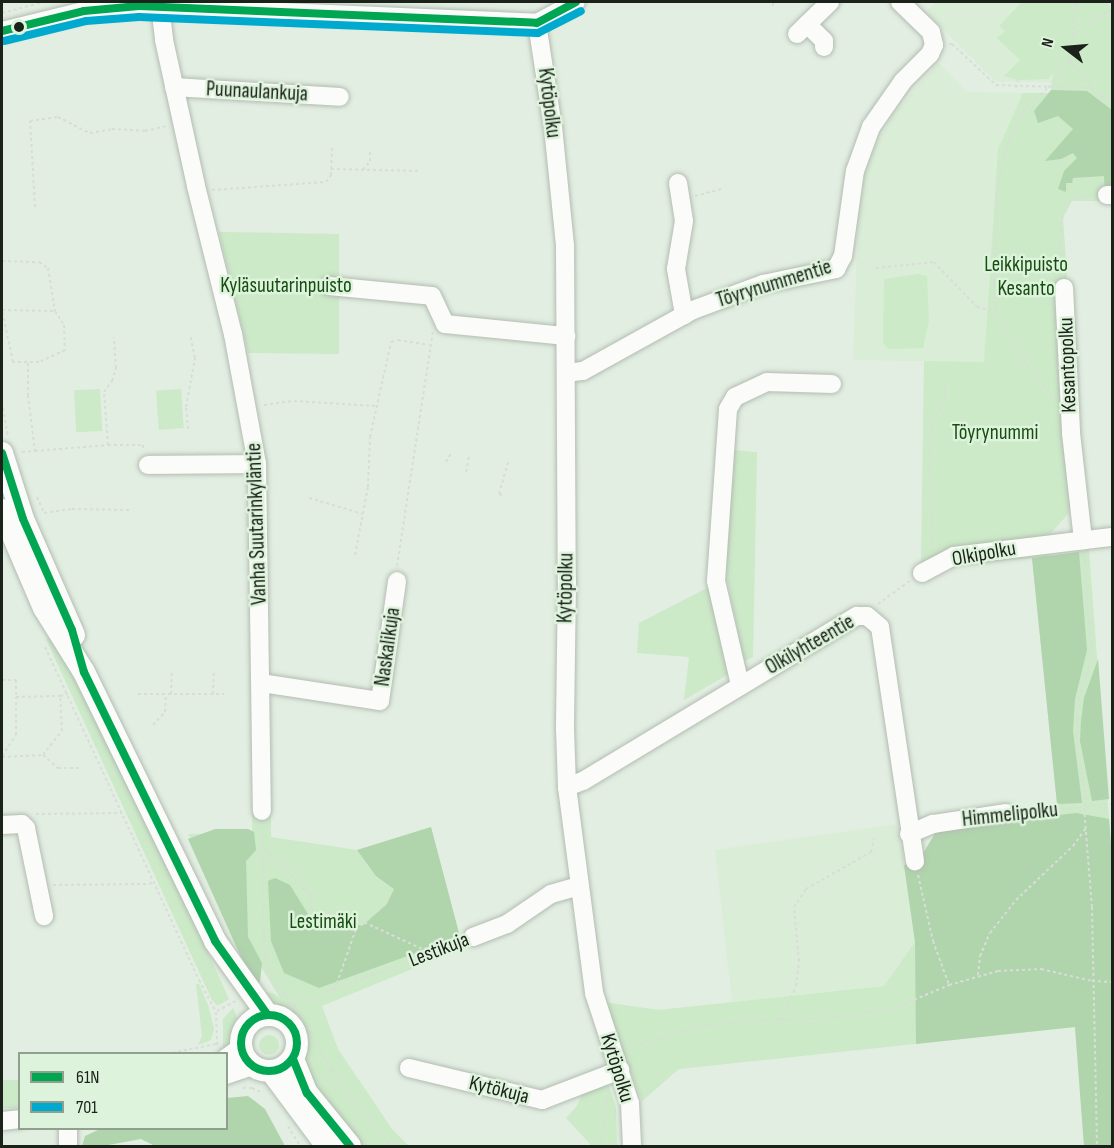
<!DOCTYPE html>
<meta charset="utf-8">
<style>
body{margin:0}
#map{position:relative;width:1114px;height:1148px;overflow:hidden;background:#e2eee1;font-family:"Sofia Sans Condensed",sans-serif}
div>[style]{position:absolute}
[style*='--x']{left:calc(var(--x)*1px);top:calc(var(--y)*1px);width:calc(var(--w)*1px);rotate:calc(var(--a)*1deg)}
.built>*{inset:0;background:#d9edd7}
.green>*{inset:0;background:#cce9c8;transform-origin:0 0}
.round{border-radius:50%}
.forest>*{inset:0;background:#b0d4ac}
.path>*{height:2px;margin-top:-1px;transform-origin:0;background:repeating-linear-gradient(90deg,#d9ddd8 0 3px,transparent 0 6px)}
.roads{filter:drop-shadow(0 0 2px #b3bcb2) drop-shadow(0 0 2px #b3bcb2)}
.minor>*{height:18px;margin:-9px;padding:0 9px;transform-origin:9px;border-radius:9px;background:#fbfcfa}
.major>*{height:22px;margin:-11px;padding:0 11px;transform-origin:11px;border-radius:11px;background:#fbfcfa}
.major>.ring{margin:-11px;padding:0;box-sizing:content-box;background:none;border:22px solid #fbfcfa;border-radius:50%}
.bus-1>*{height:8px;margin:-4px;padding:0 4px;transform-origin:4px;border-radius:4px;background:#00a651}
.bus-1>.ring{margin:-4px;padding:0;box-sizing:content-box;background:none;border:8px solid #00a651;border-radius:50%}
.bus-2>*{height:8px;margin:-4px;padding:0 4px;transform-origin:4px;border-radius:4px;background:#00a9ce}
.dots>*{width:16px;height:16px;translate:-50% -50%;box-sizing:border-box;border:3px solid #def3dc;border-radius:50%}
span{translate:-50% -50%;white-space:nowrap;text-align:center;line-height:1.15;-webkit-text-stroke:5px #def3dc;paint-order:stroke}
.street-label{font-size:21px;color:#1a2219}
.park-label{font-size:21px;color:#164d11}
.frame{position:absolute;inset:0;border:3px solid #1a2219;pointer-events:none}
.legend{position:absolute;left:18px;top:1052px;width:210px;height:78px;box-sizing:border-box;background:#def3dc;border:2px solid #909f8e;margin:0;padding:8px 10px;list-style:none;font-size:18px;color:#1a2219}
.legend li{display:flex;align-items:center;gap:12px;height:30px}
.legend b{width:30px;border:2px solid #909f8e}
.north{position:absolute;left:1036px;top:18px;width:60px;height:60px;-webkit-text-stroke:4px #def3dc;paint-order:stroke;rotate:286deg;font-size:16px;font-weight:700;line-height:24px;text-align:center;color:#1a2219}
.north::after{content:'';display:block;margin:auto;width:21px;height:27px;background:#1a2219;clip-path:polygon(50% 0,100% 100%,50% 72%,0 100%)}
</style>
<div id="map">
<div class="built">
<i style="clip-path:polygon(937px 2px,1061px 2px,1052px 82px,996px 82px,926px 12px)"></i>
<i style="clip-path:polygon(938px 63px,967px 92px,1023px 93px,998px 149px,984px 362px,853px 360px,858px 224px,864px 177px,874px 148px,893px 115px)"></i>
<i style="clip-path:polygon(899px 824px,915px 942px,884px 986px,732px 1002px,715px 850px)"></i>
</div>
<div class="green">
<i style="clip-path:polygon(1022px 2px,1109px 2px,1112px 17px,1112px 184px,1105px 190px,1105px 201px,1072px 201px,1063px 218px,1069px 304px,1056px 306px,1073px 508px,1047px 538px,1050px 556px,1089px 550px,1112px 858px,1112px 1146px,1084px 1146px,1075px 1027px,679px 1069px,642px 1101px,604px 1002px,658px 1010px,884px 986px,915px 942px,904px 865px,950px 858px,936px 817px,1057px 804px,1032px 558px,963px 564px,963px 551px,921px 564px,924px 361px,984px 362px,998px 149px,1023px 93px,1051px 93px,1053px 73px,1048px 79px,1018px 80px,1004px 76px,1020px 60px,997px 38px,1005px 31px,999px 26px)"></i>
<i style="clip-path:polygon(219px 232px,339px 234px,339px 354px,248px 353px)"></i>
<i style="clip-path:polygon(919px 274px,927px 276px,929px 320px,923px 348px,888px 349px,883px 343px,884px 279px)"></i>
<i style="left:100px;top:389px;width:42px;height:26px;rotate:87deg"></i>
<i style="left:181px;top:389px;width:39px;height:25px;rotate:86deg"></i>
<i style="clip-path:polygon(733px 450px,757px 452px,753px 657px,744px 661px,726px 574px)"></i>
<i style="clip-path:polygon(711px 586px,732px 672px,684px 700px,689px 657px,637px 653px,639px 623px)"></i>
<i style="clip-path:polygon(53px 637px,176px 882px,229px 999px,221px 1004px,217px 1005px,212px 1000px,46px 639px)"></i>
<i style="clip-path:polygon(252px 801px,271px 802px,271px 837px,357px 850px,431px 827px,463px 948px,322px 1006px,338px 1049px,392px 1129px,409px 1146px,359px 1146px,310px 1089px,301px 1061px,303px 1042px,299px 1027px,289px 1017px,272px 1010px,265px 992px,273px 993px,280px 998px,235px 924px,188px 834px,252px 833px)"></i>
<i style="clip-path:polygon(196px 984px,199px 984px,208px 1005px,214px 1029px,211px 1040px,198px 1045px,202px 1036px)"></i>
<i style="clip-path:polygon(233px 1008px,237px 1017px,237px 1030px,235px 1039px,223px 1051px,223px 1019px)"></i>
<i class="round" style="left:259px;top:1035px;width:20px;height:20px"></i>
<i style="left:19px;top:1080px;width:28px;height:17px;rotate:90deg"></i>
<i style="clip-path:polygon(608px 1083px,616px 1108px,617px 1146px,592px 1146px,566px 1118px,576px 1107px,584px 1091px)"></i>
</div>
<div class="forest">
<i style="clip-path:polygon(1051px 90px,1087px 91px,1112px 110px,1112px 184px,1105px 190px,1104px 176px,1073px 178px,1072px 183px,1066px 183px,1066px 192px,1058px 189px,1064px 171px,1077px 158px,1073px 153px,1061px 159px,1045px 161px,1073px 129px,1058px 116px,1038px 123px,1034px 111px)"></i>
<i style="clip-path:polygon(1079px 552px,1087px 650px,1075px 699px,1073px 731px,1082px 803px,1057px 804px,1032px 558px)"></i>
<i style="clip-path:polygon(1098px 659px,1109px 799px,1092px 801px,1080px 741px,1081px 721px,1084px 698px)"></i>
<i style="clip-path:polygon(1076px 813px,1109px 819px,1112px 858px,1112px 1146px,1084px 1146px,1075px 1027px,916px 1044px,915px 942px,904px 865px,917px 863px,936px 832px,946px 828px)"></i>
<i style="clip-path:polygon(431px 827px,460px 937px,319px 988px,284px 973px,271px 941px,268px 881px,275px 878px,290px 885px,311px 919px,316px 922px,340px 918px,362px 926px,387px 904px,394px 889px,376px 876px,357px 850px)"></i>
<i style="clip-path:polygon(215px 829px,248px 829px,254px 832px,256px 850px,246px 861px,248px 937px,262px 963px,260px 982px,253px 984px,188px 839px)"></i>
<i style="clip-path:polygon(248px 1096px,265px 1109px,285px 1146px,155px 1146px,141px 1139px,103px 1146px,82px 1146px,85px 1136px,100px 1129px,226px 1128px,227px 1098px)"></i>
</div>
<div class="path">
<i style="--x:773;--y:6;--w:4;--a:-90"></i>
<i style="--x:2;--y:13;--w:43;--a:-14.7"></i>
<i style="--x:1073;--y:35;--w:47;--a:-33.7"></i>
<i style="--x:949;--y:44;--w:3;--a:0"></i>
<i style="--x:952;--y:44;--w:60;--a:43"></i>
<i style="--x:996;--y:85;--w:95;--a:1.8"></i>
<i style="--x:1091;--y:88;--w:26;--a:37"></i>
<i style="--x:1070;--y:60;--w:35;--a:53"></i>
<i style="--x:1016;--y:88;--w:8;--a:-76"></i>
<i style="--x:331;--y:169;--w:90;--a:1.3"></i>
<i style="--x:363;--y:170;--w:11;--a:-52"></i>
<i style="--x:370;--y:161;--w:11;--a:-90"></i>
<i style="--x:212;--y:190;--w:114;--a:-4"></i>
<i style="--x:326;--y:182;--w:9;--a:-54"></i>
<i style="--x:331;--y:175;--w:27;--a:-88"></i>
<i style="--x:695;--y:196;--w:27;--a:-15"></i>
<i style="--x:35;--y:207;--w:86;--a:-93.3"></i>
<i style="--x:30;--y:121;--w:28;--a:-8"></i>
<i style="--x:58;--y:117;--w:36;--a:27"></i>
<i style="--x:90;--y:133;--w:22;--a:-10"></i>
<i style="--x:112;--y:129;--w:33;--a:3"></i>
<i style="--x:145;--y:131;--w:23;--a:-13"></i>
<i style="--x:2;--y:261;--w:37;--a:2"></i>
<i style="--x:39;--y:262;--w:11;--a:34"></i>
<i style="--x:48;--y:268;--w:44;--a:80.8"></i>
<i style="--x:55;--y:311;--w:17;--a:57"></i>
<i style="--x:64;--y:325;--w:25;--a:88"></i>
<i style="--x:65;--y:350;--w:29;--a:155"></i>
<i style="--x:39;--y:362;--w:26;--a:180"></i>
<i style="--x:13;--y:362;--w:53;--a:-101.9"></i>
<i style="--x:2;--y:263;--w:47;--a:90"></i>
<i style="--x:2;--y:310;--w:53;--a:1.1"></i>
<i style="--x:876;--y:268;--w:58;--a:-5.9"></i>
<i style="--x:934;--y:262;--w:62;--a:46.3"></i>
<i style="--x:977;--y:307;--w:19;--a:12"></i>
<i style="--x:1063;--y:273;--w:36;--a:-95"></i>
<i style="--x:1060;--y:237;--w:32;--a:-83"></i>
<i style="--x:1064;--y:205;--w:11;--a:-41"></i>
<i style="--x:1072;--y:198;--w:20;--a:-9"></i>
<i style="--x:239;--y:287;--w:75;--a:-0.8"></i>
<i style="--x:28;--y:363;--w:32;--a:90"></i>
<i style="--x:28;--y:395;--w:56;--a:82.9"></i>
<i style="--x:35;--y:451;--w:73;--a:-4.7"></i>
<i style="--x:108;--y:445;--w:35;--a:0"></i>
<i style="--x:143;--y:445;--w:5;--a:90"></i>
<i style="--x:1052;--y:396;--w:45;--a:-128.7"></i>
<i style="--x:1024;--y:361;--w:57;--a:-119.2"></i>
<i style="--x:996;--y:311;--w:43;--a:-92.7"></i>
<i style="--x:994;--y:268;--w:84;--a:-86.6"></i>
<i style="--x:999;--y:184;--w:37;--a:-79"></i>
<i style="--x:1006;--y:148;--w:41;--a:-65.3"></i>
<i style="--x:1023;--y:111;--w:34;--a:-43"></i>
<i style="--x:1048;--y:88;--w:36;--a:-52"></i>
<i style="--x:1070;--y:60;--w:58;--a:-84.1"></i>
<i style="--x:2;--y:402;--w:34;--a:80"></i>
<i style="--x:264;--y:405;--w:30;--a:-8"></i>
<i style="--x:294;--y:401;--w:82;--a:3.5"></i>
<i style="--x:188;--y:429;--w:22;--a:-95"></i>
<i style="--x:186;--y:407;--w:50;--a:-79.6"></i>
<i style="--x:195;--y:358;--w:24;--a:-102"></i>
<i style="--x:108;--y:445;--w:53;--a:-94.3"></i>
<i style="--x:104;--y:392;--w:14;--a:-54"></i>
<i style="--x:112;--y:381;--w:14;--a:-73"></i>
<i style="--x:116;--y:368;--w:31;--a:-94"></i>
<i style="--x:22;--y:452;--w:13;--a:-4"></i>
<i style="--x:446;--y:462;--w:10;--a:-61"></i>
<i style="--x:466;--y:472;--w:16;--a:-79"></i>
<i style="--x:502;--y:495;--w:3;--a:-162"></i>
<i style="--x:499;--y:494;--w:33;--a:-74"></i>
<i style="--x:37;--y:497;--w:17;--a:66"></i>
<i style="--x:44;--y:513;--w:28;--a:-8"></i>
<i style="--x:72;--y:509;--w:59;--a:1"></i>
<i style="--x:309;--y:498;--w:56;--a:16.5"></i>
<i style="--x:932;--y:551;--w:95;--a:-91.2"></i>
<i style="--x:930;--y:456;--w:34;--a:-85"></i>
<i style="--x:933;--y:422;--w:26;--a:-62"></i>
<i style="--x:945;--y:399;--w:16;--a:-90"></i>
<i style="--x:355;--y:555;--w:69;--a:-79.2"></i>
<i style="--x:368;--y:487;--w:50;--a:-87.7"></i>
<i style="--x:370;--y:437;--w:97;--a:-77.5"></i>
<i style="--x:391;--y:342;--w:7;--a:-16"></i>
<i style="--x:398;--y:340;--w:31;--a:9"></i>
<i style="--x:1084;--y:555;--w:92;--a:85.6"></i>
<i style="--x:1091;--y:647;--w:20;--a:96"></i>
<i style="--x:1089;--y:667;--w:33;--a:108"></i>
<i style="--x:1079;--y:698;--w:20;--a:96"></i>
<i style="--x:1077;--y:718;--w:30;--a:90"></i>
<i style="--x:1077;--y:748;--w:50;--a:79.6"></i>
<i style="--x:1086;--y:797;--w:11;--a:100"></i>
<i style="--x:1084;--y:808;--w:99;--a:85.4"></i>
<i style="--x:1092;--y:907;--w:239;--a:88.8"></i>
<i style="--x:397;--y:566;--w:237;--a:-81.3"></i>
<i style="--x:878;--y:604;--w:39;--a:-36"></i>
<i style="--x:45;--y:647;--w:367;--a:65.2"></i>
<i style="--x:199;--y:980;--w:36;--a:62"></i>
<i style="--x:216;--y:1012;--w:34;--a:88"></i>
<i style="--x:2;--y:680;--w:14;--a:0"></i>
<i style="--x:16;--y:680;--w:16;--a:90"></i>
<i style="--x:138;--y:694;--w:86;--a:0"></i>
<i style="--x:171;--y:694;--w:23;--a:-88"></i>
<i style="--x:213;--y:694;--w:23;--a:-88"></i>
<i style="--x:153;--y:725;--w:18;--a:-47"></i>
<i style="--x:165;--y:712;--w:18;--a:-87"></i>
<i style="--x:43;--y:755;--w:31;--a:-52"></i>
<i style="--x:62;--y:731;--w:35;--a:-93"></i>
<i style="--x:60;--y:696;--w:8;--a:-14"></i>
<i style="--x:2;--y:756;--w:25;--a:-56"></i>
<i style="--x:16;--y:735;--w:38;--a:-90"></i>
<i style="--x:16;--y:697;--w:44;--a:-1.3"></i>
<i style="--x:2;--y:757;--w:41;--a:-2.8"></i>
<i style="--x:43;--y:755;--w:20;--a:41"></i>
<i style="--x:58;--y:768;--w:24;--a:0"></i>
<i style="--x:1020;--y:813;--w:92;--a:-5.6"></i>
<i style="--x:36;--y:814;--w:86;--a:-0.7"></i>
<i style="--x:261;--y:826;--w:119;--a:88.6"></i>
<i style="--x:264;--y:945;--w:35;--a:78"></i>
<i style="--x:271;--y:979;--w:34;--a:50"></i>
<i style="--x:293;--y:1005;--w:76;--a:59"></i>
<i style="--x:332;--y:1070;--w:96;--a:52.7"></i>
<i style="--x:261;--y:845;--w:70;--a:45.6"></i>
<i style="--x:310;--y:895;--w:18;--a:84"></i>
<i style="--x:312;--y:913;--w:6;--a:39"></i>
<i style="--x:317;--y:917;--w:21;--a:-17"></i>
<i style="--x:337;--y:911;--w:24;--a:22"></i>
<i style="--x:918;--y:875;--w:68;--a:77.2"></i>
<i style="--x:933;--y:941;--w:47;--a:70"></i>
<i style="--x:53;--y:885;--w:96;--a:-0.6"></i>
<i style="--x:149;--y:884;--w:5;--a:-22"></i>
<i style="--x:978;--y:975;--w:19;--a:-84"></i>
<i style="--x:980;--y:956;--w:25;--a:-67"></i>
<i style="--x:990;--y:933;--w:42;--a:-51.8"></i>
<i style="--x:1016;--y:900;--w:79;--a:-43.5"></i>
<i style="--x:1073;--y:846;--w:22;--a:-54"></i>
<i style="--x:335;--y:989;--w:73;--a:-70.8"></i>
<i style="--x:359;--y:920;--w:79;--a:24.6"></i>
<i style="--x:293;--y:1005;--w:178;--a:-20.8"></i>
<i style="--x:217;--y:1011;--w:21;--a:-28"></i>
<i style="--x:781;--y:1020;--w:37;--a:-66"></i>
<i style="--x:796;--y:986;--w:25;--a:-83"></i>
<i style="--x:799;--y:961;--w:54;--a:-95.3"></i>
<i style="--x:794;--y:907;--w:22;--a:-56"></i>
<i style="--x:806;--y:889;--w:75;--a:-29.6"></i>
<i style="--x:871;--y:852;--w:13;--a:-77"></i>
<i style="--x:629;--y:1051;--w:18;--a:-29"></i>
<i style="--x:645;--y:1042;--w:60;--a:-15.4"></i>
<i style="--x:703;--y:1026;--w:38;--a:-7"></i>
<i style="--x:741;--y:1021;--w:92;--a:-1.9"></i>
<i style="--x:833;--y:1018;--w:60;--a:-8.7"></i>
<i style="--x:892;--y:1009;--w:62;--a:-22.8"></i>
<i style="--x:949;--y:985;--w:51;--a:-15.9"></i>
<i style="--x:998;--y:971;--w:43;--a:-2.7"></i>
<i style="--x:1041;--y:969;--w:52;--a:13.2"></i>
<i style="--x:1092;--y:981;--w:20;--a:3"></i>
<i style="--x:166;--y:1054;--w:51;--a:-11.3"></i>
<i style="--x:319;--y:1078;--w:15;--a:-32"></i>
<i style="--x:243;--y:1088;--w:9;--a:0"></i>
<i style="--x:252;--y:1088;--w:12;--a:24"></i>
<i style="--x:288;--y:1126;--w:23;--a:59"></i>
<i style="--x:601;--y:1146;--w:53;--a:-82.5"></i>
</div>
<div class="roads">
<div class="minor">
<i style="--x:160;--y:6;--w:34;--a:83"></i>
<i style="--x:164;--y:40;--w:149;--a:77.6"></i>
<i style="--x:196;--y:186;--w:153;--a:76"></i>
<i style="--x:233;--y:334;--w:132;--a:79.5"></i>
<i style="--x:257;--y:464;--w:347;--a:89.2"></i>
<i style="--x:537;--y:23;--w:105;--a:81.3"></i>
<i style="--x:553;--y:127;--w:120;--a:84.2"></i>
<i style="--x:565;--y:246;--w:335;--a:89.7"></i>
<i style="--x:567;--y:581;--w:148;--a:90.8"></i>
<i style="--x:565;--y:729;--w:58;--a:88"></i>
<i style="--x:567;--y:787;--w:208;--a:82.5"></i>
<i style="--x:594;--y:993;--w:116;--a:71.9"></i>
<i style="--x:630;--y:1103;--w:43;--a:87.3"></i>
<i style="--x:807;--y:24;--w:24;--a:45"></i>
<i style="--x:824;--y:41;--w:6;--a:90"></i>
<i style="--x:2;--y:31;--w:84;--a:-13.7"></i>
<i style="--x:84;--y:11;--w:55;--a:-5.2"></i>
<i style="--x:139;--y:6;--w:398;--a:2.4"></i>
<i style="--x:537;--y:23;--w:44;--a:-28.3"></i>
<i style="--x:797;--y:34;--w:46;--a:-44.1"></i>
<i style="--x:174;--y:87;--w:166;--a:3.4"></i>
<i style="--x:678;--y:183;--w:38;--a:81"></i>
<i style="--x:684;--y:221;--w:49;--a:99.5"></i>
<i style="--x:676;--y:269;--w:47;--a:80.1"></i>
<i style="--x:1107;--y:195;--w:5;--a:0"></i>
<i style="--x:329;--y:286;--w:103;--a:5.5"></i>
<i style="--x:432;--y:296;--w:31;--a:65"></i>
<i style="--x:445;--y:324;--w:122;--a:5.7"></i>
<i style="--x:1064;--y:288;--w:145;--a:87.2"></i>
<i style="--x:1071;--y:433;--w:108;--a:83.6"></i>
<i style="--x:566;--y:373;--w:17;--a:-7"></i>
<i style="--x:583;--y:371;--w:126;--a:-29"></i>
<i style="--x:693;--y:310;--w:75;--a:-20.4"></i>
<i style="--x:763;--y:284;--w:75;--a:-11.6"></i>
<i style="--x:836;--y:269;--w:15;--a:-62"></i>
<i style="--x:843;--y:256;--w:86;--a:-82"></i>
<i style="--x:855;--y:171;--w:47;--a:-70"></i>
<i style="--x:871;--y:127;--w:56;--a:-55.2"></i>
<i style="--x:903;--y:81;--w:38;--a:-45"></i>
<i style="--x:930;--y:54;--w:10;--a:-66"></i>
<i style="--x:934;--y:45;--w:13;--a:-103"></i>
<i style="--x:931;--y:32;--w:43;--a:-135.9"></i>
<i style="--x:148;--y:465;--w:109;--a:-0.5"></i>
<i style="--x:922;--y:573;--w:36;--a:-28"></i>
<i style="--x:954;--y:556;--w:159;--a:-6.9"></i>
<i style="--x:261;--y:683;--w:120;--a:8.6"></i>
<i style="--x:380;--y:701;--w:121;--a:-81.9"></i>
<i style="--x:740;--y:685;--w:107;--a:-103"></i>
<i style="--x:716;--y:581;--w:172;--a:-86"></i>
<i style="--x:728;--y:409;--w:14;--a:-60"></i>
<i style="--x:735;--y:397;--w:35;--a:-25"></i>
<i style="--x:767;--y:382;--w:65;--a:1.8"></i>
<i style="--x:567;--y:787;--w:17;--a:-21"></i>
<i style="--x:583;--y:781;--w:320;--a:-31.1"></i>
<i style="--x:857;--y:616;--w:10;--a:0"></i>
<i style="--x:867;--y:616;--w:17;--a:40"></i>
<i style="--x:880;--y:627;--w:237;--a:81.5"></i>
<i style="--x:2;--y:825;--w:20;--a:-3"></i>
<i style="--x:22;--y:824;--w:6;--a:45"></i>
<i style="--x:26;--y:828;--w:90;--a:78.4"></i>
<i style="--x:909;--y:834;--w:26;--a:-23"></i>
<i style="--x:933;--y:824;--w:74;--a:-8.6"></i>
<i style="--x:473;--y:937;--w:36;--a:-21"></i>
<i style="--x:507;--y:924;--w:53;--a:-34.3"></i>
<i style="--x:551;--y:894;--w:29;--a:-16"></i>
<i style="--x:226;--y:1058;--w:19;--a:-36"></i>
<i style="--x:409;--y:1068;--w:137;--a:13.5"></i>
<i style="--x:542;--y:1100;--w:84;--a:-21"></i>
<i style="--x:226;--y:1075;--w:28;--a:-19"></i>
<i style="--x:2;--y:1121;--w:18;--a:-6"></i>
<i style="--x:68;--y:1128;--w:18;--a:90"></i>
</div>
<div class="major">
<i style="--x:2;--y:453;--w:69;--a:72.3"></i>
<i style="--x:23;--y:519;--w:127;--a:66.3"></i>
<i style="--x:2;--y:510;--w:107;--a:66.8"></i>
<i style="--x:44;--y:608;--w:75;--a:58"></i>
<i style="--x:84;--y:672;--w:299;--a:64"></i>
<i style="--x:215;--y:941;--w:90;--a:54.5"></i>
<i class="ring" style="left:241px;top:1015px;width:34px;height:34px"></i>
<i style="--x:293;--y:1059;--w:37;--a:68"></i>
<i style="--x:307;--y:1093;--w:68;--a:50.9"></i>
<i style="--x:271;--y:1071;--w:94;--a:53.3"></i>
</div>
</div>
<div class="bus-1">
<i style="--x:2;--y:31;--w:84;--a:-13.7"></i>
<i style="--x:84;--y:11;--w:55;--a:-5.2"></i>
<i style="--x:139;--y:6;--w:398;--a:2.4"></i>
<i style="--x:537;--y:23;--w:44;--a:-28.3"></i>
<i style="--x:2;--y:453;--w:69;--a:72.3"></i>
<i style="--x:23;--y:519;--w:121;--a:66.2"></i>
<i style="--x:72;--y:630;--w:44;--a:74.1"></i>
<i style="--x:84;--y:672;--w:299;--a:64"></i>
<i style="--x:215;--y:941;--w:90;--a:54.5"></i>
<i class="ring" style="left:241px;top:1015px;width:48px;height:48px"></i>
<i style="--x:293;--y:1059;--w:37;--a:68"></i>
<i style="--x:307;--y:1093;--w:68;--a:50.9"></i>
</div>
<div class="bus-2">
<i style="--x:4;--y:41;--w:84;--a:-13.7"></i>
<i style="--x:86;--y:21;--w:53;--a:-4.3"></i>
<i style="--x:139;--y:17;--w:399;--a:2.3"></i>
<i style="--x:538;--y:33;--w:48;--a:-27.1"></i>
</div>
<div class="dots">
<i style="left:19px;top:27px;background:#1a2219"></i>
</div>
<div class="street-label">
<span style="left:257px;top:92px;rotate:3deg">Puunaulankuja</span>
<span style="left:549px;top:103px;rotate:83deg">Kytöpolku</span>
<span style="left:774px;top:284px;rotate:-17deg">Töyrynummentie</span>
<span style="left:1068px;top:365px;rotate:-92deg">Kesantopolku</span>
<span style="left:257px;top:524px;rotate:-92deg">Vanha Suutarinkyläntie</span>
<span style="left:984px;top:554px;rotate:-10deg">Olkipolku</span>
<span style="left:566px;top:588px;rotate:-89deg">Kytöpolku</span>
<span style="left:810px;top:645px;rotate:-30deg">Olkilyhteentie</span>
<span style="left:388px;top:647px;rotate:-82deg">Naskalikuja</span>
<span style="left:1010px;top:815px;rotate:-6deg">Himmelipolku</span>
<span style="left:439px;top:950px;rotate:-21deg">Lestikuja</span>
<span style="left:617px;top:1068px;rotate:73deg">Kytöpolku</span>
<span style="left:499px;top:1090px;rotate:14deg">Kytökuja</span>
</div>
<div class="park-label">
<span style="left:1026px;top:277px">Leikkipuisto<br>Kesanto</span>
<span style="left:286px;top:286px">Kyläsuutarinpuisto</span>
<span style="left:995px;top:433px">Töyrynummi</span>
<span style="left:323px;top:922px">Lestimäki</span>
</div>
<div class="frame"></div>
<ul class="legend">
<li><b style="height:8px;background:#00a651"></b>61N</li>
<li><b style="height:8px;background:#00a9ce"></b>701</li>
</ul>
<div class="north">N</div>
</div>
